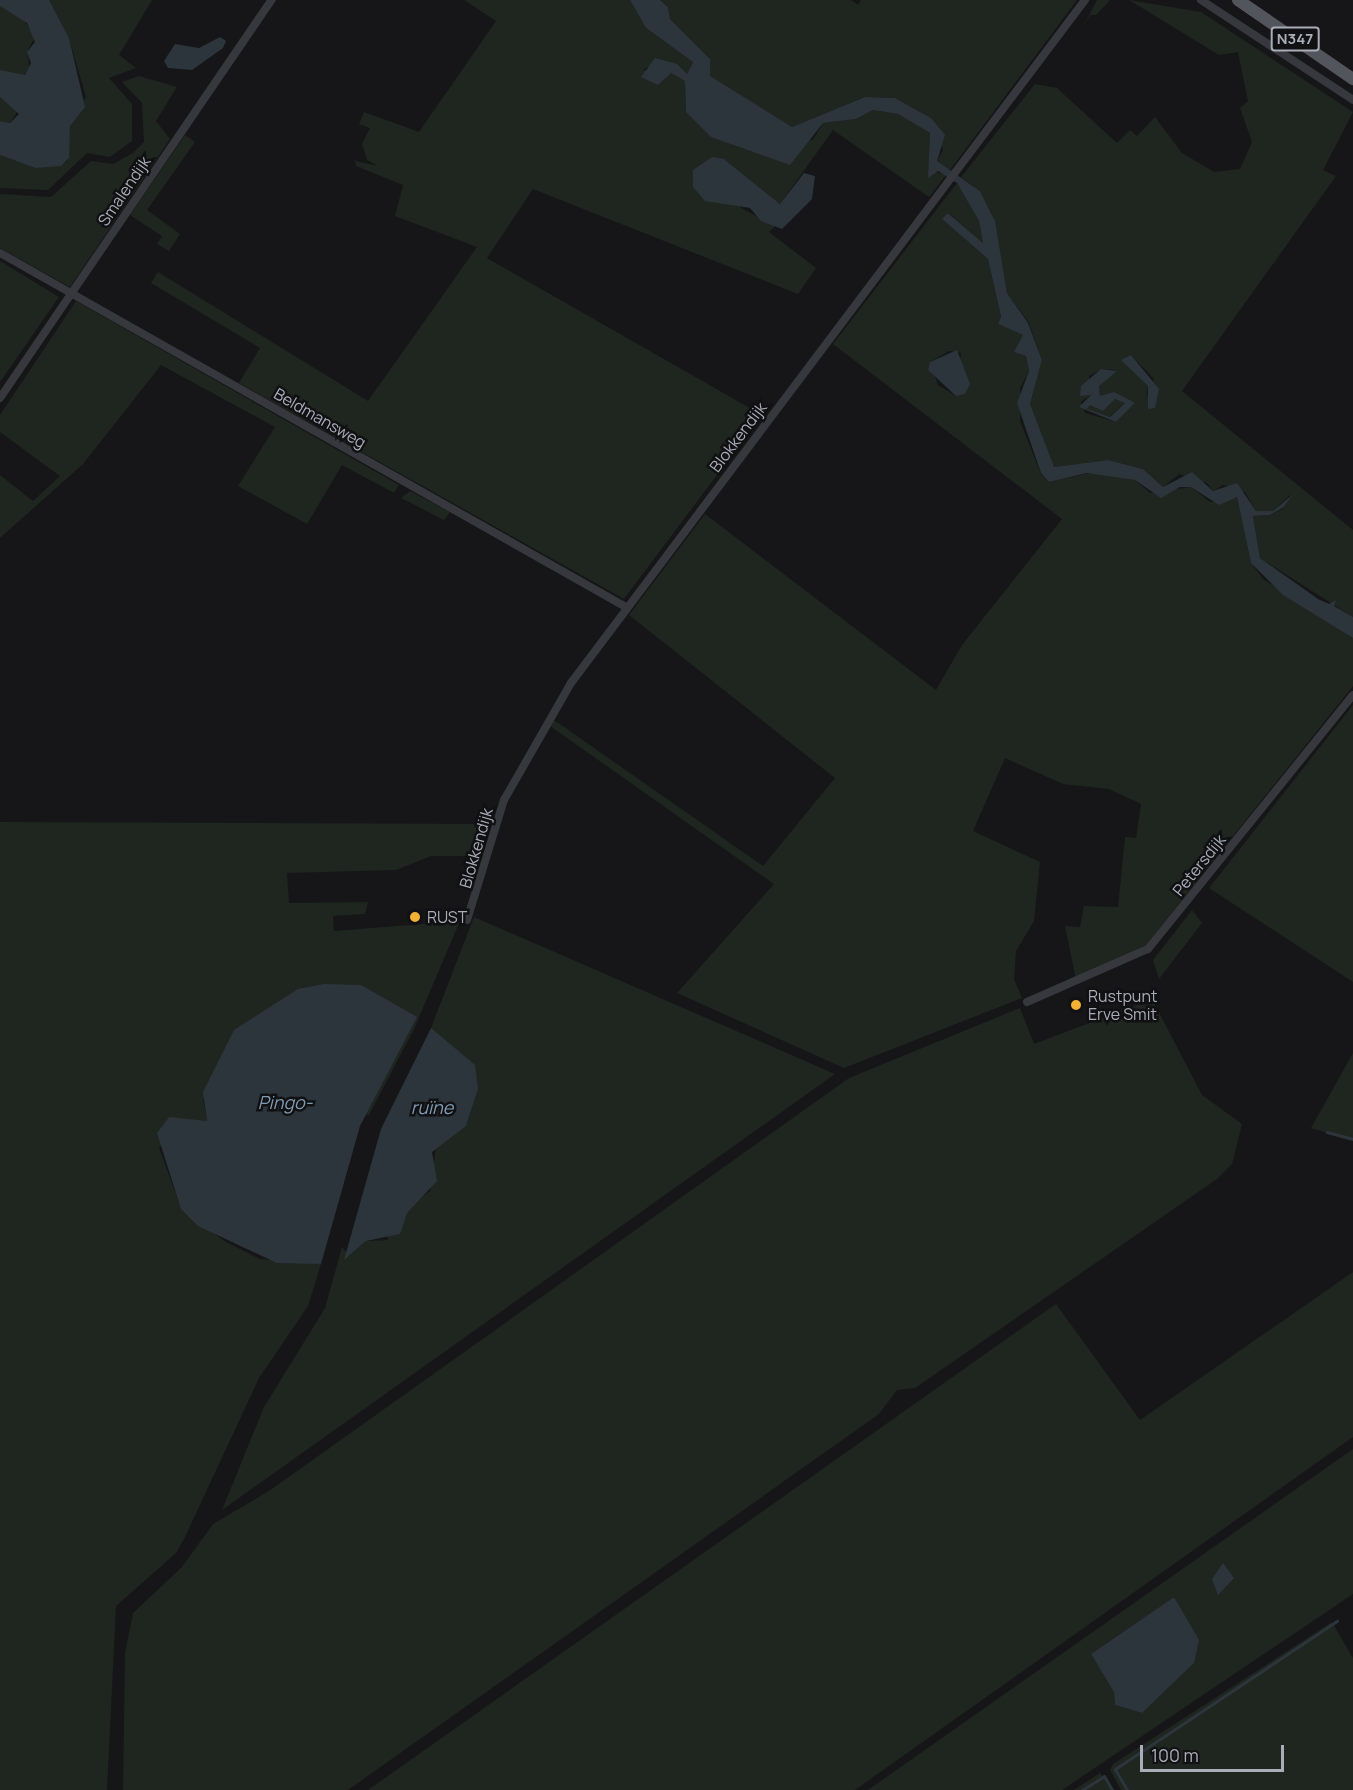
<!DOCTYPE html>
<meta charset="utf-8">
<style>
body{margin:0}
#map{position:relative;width:1353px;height:1790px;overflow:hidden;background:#161618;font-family:Manrope,sans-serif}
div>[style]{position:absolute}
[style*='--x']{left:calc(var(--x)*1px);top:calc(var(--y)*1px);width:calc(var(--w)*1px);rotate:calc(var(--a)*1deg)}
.green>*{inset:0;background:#1e261f}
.water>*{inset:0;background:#2c353c}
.stream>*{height:3px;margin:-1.5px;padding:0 1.5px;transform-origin:1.5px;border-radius:1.5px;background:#2c353c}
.minor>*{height:8px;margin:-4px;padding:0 4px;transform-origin:4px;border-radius:4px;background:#37383d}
.primary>*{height:12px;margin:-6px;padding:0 6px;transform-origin:6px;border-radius:6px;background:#53555c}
.dots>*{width:16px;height:16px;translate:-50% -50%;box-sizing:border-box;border:3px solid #111113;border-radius:50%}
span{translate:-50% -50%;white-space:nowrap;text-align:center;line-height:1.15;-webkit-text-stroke:5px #111113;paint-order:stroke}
.shield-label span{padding:2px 4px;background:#111113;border:2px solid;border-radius:4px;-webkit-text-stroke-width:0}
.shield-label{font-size:15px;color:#a8adb8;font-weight:700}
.street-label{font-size:16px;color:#a8adb8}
.poi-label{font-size:16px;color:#a8adb8}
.left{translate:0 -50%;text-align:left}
.water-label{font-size:18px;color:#7f9bb3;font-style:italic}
.scale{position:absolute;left:1140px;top:1745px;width:144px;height:27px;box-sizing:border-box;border:3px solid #a8adb8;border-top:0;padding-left:8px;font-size:18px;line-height:21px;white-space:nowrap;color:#a8adb8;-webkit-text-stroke:4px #111113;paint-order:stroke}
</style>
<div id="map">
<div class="green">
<i style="clip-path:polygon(49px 0,152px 0,119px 55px,136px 68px,109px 78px,132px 104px,132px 141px,110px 157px,87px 153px,48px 190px,0 188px,0 155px,35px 168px,67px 162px,70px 126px,86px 97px,69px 38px)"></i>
<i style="clip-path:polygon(464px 0,630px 0,646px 28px,693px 62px,687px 74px,653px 64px,643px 70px,671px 73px,685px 81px,686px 112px,813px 140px,823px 123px,856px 119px,873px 110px,898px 114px,930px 133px,929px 176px,933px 171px,946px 175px,929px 197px,833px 130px,780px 204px,724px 159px,741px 208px,775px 226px,769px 232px,816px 268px,798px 294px,533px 189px,487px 258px,762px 415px,624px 599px,239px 383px,260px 348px,151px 283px,158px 272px,368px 401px,477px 247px,395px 216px,403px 185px,356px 166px,355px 161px,378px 166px,367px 160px,362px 144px,370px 128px,359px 124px,364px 112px,419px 132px,496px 21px)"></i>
<i style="clip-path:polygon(660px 0,851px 0,858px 5px,861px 0,1077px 0,950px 170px,937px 161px,943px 150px,931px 118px,895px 98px,865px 97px,792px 127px,709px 76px,710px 59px,670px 19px,668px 7px)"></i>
<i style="clip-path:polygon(1097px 0,1110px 0,1096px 15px,1090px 15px,1081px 30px)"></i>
<i style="clip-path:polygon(evenodd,1129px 0,1201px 12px,1353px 112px,1323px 170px,1336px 176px,1182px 391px,1353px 530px,1353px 617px,1260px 558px,1253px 516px,1270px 515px,1284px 508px,1291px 494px,1273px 511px,1256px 511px,1245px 492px,1223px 485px,1213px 491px,1207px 483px,1179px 474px,1163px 487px,1143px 469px,1108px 460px,1054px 467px,1046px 455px,1030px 404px,1042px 360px,1029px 323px,1007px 293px,992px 214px,980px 191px,961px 177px,1035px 84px,1057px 88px,1117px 143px,1130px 130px,1137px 136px,1155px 117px,1182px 153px,1214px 172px,1240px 169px,1252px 142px,1240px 108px,1248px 101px,1238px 52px,1219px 55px,1129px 0,1131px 355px,1154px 379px,1146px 399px,1148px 386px,1136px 374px,1131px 355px,1129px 0,1102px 369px,1115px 370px,1099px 386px,1100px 396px,1135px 403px,1116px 422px,1085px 413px,1081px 402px,1091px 395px,1089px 376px,1102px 369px)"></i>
<i style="clip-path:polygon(0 6px,23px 19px,35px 37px,28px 50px,29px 71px,20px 78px,0 70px)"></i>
<i style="clip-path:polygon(139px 76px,177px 87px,156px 121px,170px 139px,70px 287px,0 248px,0 194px,51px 197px,91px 161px,113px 164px,133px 153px,144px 142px,142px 103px,122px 82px)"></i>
<i style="clip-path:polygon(0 97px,19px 109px,10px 123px,0 121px)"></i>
<i style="clip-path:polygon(185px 135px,195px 142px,147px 210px,180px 234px,169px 251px,157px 244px,162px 236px,130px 215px)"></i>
<i style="clip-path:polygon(evenodd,957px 183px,979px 221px,983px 243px,949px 213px,942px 219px,988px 259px,1001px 318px,998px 324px,1023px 335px,1015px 352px,1026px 356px,1029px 371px,1020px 388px,1020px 421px,1041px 474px,1049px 482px,1099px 471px,1092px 473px,1135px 480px,1150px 493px,1191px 487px,1210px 502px,1237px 497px,1251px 563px,1263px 579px,1353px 638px,1353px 686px,1146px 945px,1076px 980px,1065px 926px,1080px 927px,1084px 906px,1118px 907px,1125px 837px,1136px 838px,1141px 804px,1109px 789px,1063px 784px,1005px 758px,973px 831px,1040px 862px,1034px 921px,1016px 951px,1014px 979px,1022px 998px,844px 1068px,677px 993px,774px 884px,550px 726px,554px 720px,763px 866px,835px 778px,629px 615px,705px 514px,936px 690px,962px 645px,1062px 519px,833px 344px,957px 183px,949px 351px,961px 353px,956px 396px,938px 385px,930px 362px,949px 351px)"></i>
<i style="clip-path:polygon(0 261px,59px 297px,0 382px)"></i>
<i style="clip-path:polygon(76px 301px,399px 485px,394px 493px,342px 465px,307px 524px,238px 486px,275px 427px,161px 365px,83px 464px,0 538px,0 475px,33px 501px,60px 476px,0 432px,0 415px)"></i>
<i style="clip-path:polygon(1115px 399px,1126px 402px,1109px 417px,1087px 410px,1090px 404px,1103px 411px)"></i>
<i style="clip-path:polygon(410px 491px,450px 512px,444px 520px,401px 498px)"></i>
<i style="clip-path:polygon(1353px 705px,1353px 982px,1209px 888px)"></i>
<i style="clip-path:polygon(0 822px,485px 824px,478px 856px,431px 856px,396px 870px,287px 873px,289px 903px,368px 902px,365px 914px,333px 916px,334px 931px,460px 921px,414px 1029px,369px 1115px,203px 1099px,207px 1121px,198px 1124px,184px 1118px,159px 1148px,181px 1208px,224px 1241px,260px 1259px,321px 1264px,308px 1306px,259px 1378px,185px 1537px,176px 1553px,116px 1606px,107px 1790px,0 1790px)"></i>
<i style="clip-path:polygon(1192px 910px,1202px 923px,1159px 979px,1153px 960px)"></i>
<i style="clip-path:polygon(474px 917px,835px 1074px,222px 1510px,264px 1407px,325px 1308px,342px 1247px,349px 1256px,366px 1241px,388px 1240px,387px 1224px,430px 1191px,436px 1146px,466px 1126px,478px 1089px,431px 1028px)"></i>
<i style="clip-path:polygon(1152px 999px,1202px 1095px,1242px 1124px,1232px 1164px,1217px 1179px,915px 1388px,897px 1390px,879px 1414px,348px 1790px,123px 1790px,125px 1653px,133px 1613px,182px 1567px,213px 1524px,269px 1491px,849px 1078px,1020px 1008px,1034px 1044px)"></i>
<i style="clip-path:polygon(1353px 1053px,1353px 1141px,1311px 1128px)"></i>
<i style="clip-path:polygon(1353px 1272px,1353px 1437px,855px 1790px,368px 1790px,1056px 1304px,1140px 1420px)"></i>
<i style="clip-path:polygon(evenodd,1353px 1449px,1353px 1594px,1062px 1790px,868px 1790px,1353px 1449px,1174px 1597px,1194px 1663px,1142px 1713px,1115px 1705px,1114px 1692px,1091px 1654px,1174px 1597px)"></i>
<i style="clip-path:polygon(1332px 1622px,1353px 1658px,1353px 1790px,1121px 1790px,1110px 1770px,1113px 1764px)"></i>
<i style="clip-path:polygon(1100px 1773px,1114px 1790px,1074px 1790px)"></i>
</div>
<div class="water">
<i style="clip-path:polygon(0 0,49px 0,69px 38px,85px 107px,70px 126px,69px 158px,61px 166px,35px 168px,0 155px,0 121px,10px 123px,19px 114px,0 97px,0 70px,25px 75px,31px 63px,27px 52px,35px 42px,27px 23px,0 6px)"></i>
<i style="clip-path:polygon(630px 0,660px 0,668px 7px,670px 19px,710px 59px,710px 76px,792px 127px,865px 97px,895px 98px,931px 118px,945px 135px,937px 161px,980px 191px,995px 221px,1007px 293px,1028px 323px,1042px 360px,1030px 404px,1054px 467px,1108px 460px,1143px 469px,1163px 487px,1192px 472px,1213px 491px,1237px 483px,1256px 511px,1273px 511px,1292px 495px,1284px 507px,1270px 515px,1253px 516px,1260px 558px,1318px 599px,1329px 604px,1336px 600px,1334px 606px,1353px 617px,1353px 638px,1283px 595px,1251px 563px,1237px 497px,1219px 505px,1191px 487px,1180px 487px,1161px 498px,1135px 480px,1087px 473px,1049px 482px,1041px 473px,1017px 403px,1029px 371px,1026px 356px,1014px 352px,1023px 335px,998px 324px,1001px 317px,988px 259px,942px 219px,948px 213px,983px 243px,979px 221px,957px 183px,938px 171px,928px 178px,930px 133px,898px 114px,873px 110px,856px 119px,823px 123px,790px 165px,711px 137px,686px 112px,685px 81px,671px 73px,658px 85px,641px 77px,655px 58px,677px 64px,687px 74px,693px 62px,646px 28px)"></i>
<i style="clip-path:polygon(220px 37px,226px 41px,223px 48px,192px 70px,168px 68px,164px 61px,175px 44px,199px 48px)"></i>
<i style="clip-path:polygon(712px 157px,724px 159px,780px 204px,804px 173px,815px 176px,812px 199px,782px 229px,761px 221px,750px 208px,705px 201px,693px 187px,693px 170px)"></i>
<i style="clip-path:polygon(957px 350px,970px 384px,965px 394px,956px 396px,928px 370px,930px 362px)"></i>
<i style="clip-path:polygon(1131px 355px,1159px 389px,1155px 408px,1148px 409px,1148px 386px,1121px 360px)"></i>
<i style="clip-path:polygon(evenodd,1101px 369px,1117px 371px,1099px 386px,1100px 396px,1114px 392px,1135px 403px,1116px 422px,1079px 407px,1091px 395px,1080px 396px,1081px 386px,1101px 369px,1115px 399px,1125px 403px,1110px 417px,1087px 409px,1090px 405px,1103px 411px,1115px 399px)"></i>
<i style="clip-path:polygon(324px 984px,361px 985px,417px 1017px,360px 1126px,321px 1264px,277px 1263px,198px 1226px,181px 1209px,157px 1133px,169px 1117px,207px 1121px,203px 1092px,234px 1030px,298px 989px)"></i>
<i style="clip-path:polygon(431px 1028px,475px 1065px,478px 1089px,466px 1126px,432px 1152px,437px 1181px,407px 1213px,400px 1234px,366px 1241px,344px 1260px,381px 1129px)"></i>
<i style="clip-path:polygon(1223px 1563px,1234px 1578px,1218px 1595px,1212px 1579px)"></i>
<i style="clip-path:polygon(1174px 1597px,1199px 1640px,1194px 1663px,1142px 1713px,1115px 1705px,1114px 1692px,1091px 1654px)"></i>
</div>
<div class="stream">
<i style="--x:753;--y:150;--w:13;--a:18"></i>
<i style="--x:1327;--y:1132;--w:27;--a:15"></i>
<i style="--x:1082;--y:1790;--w:26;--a:-32"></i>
<i style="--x:1104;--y:1776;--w:16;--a:60"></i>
<i style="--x:1127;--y:1790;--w:24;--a:-120"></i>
<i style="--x:1115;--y:1769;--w:267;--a:-33.7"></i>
</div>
<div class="minor">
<i style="--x:1201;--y:0;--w:182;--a:33.3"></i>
<i style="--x:0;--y:253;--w:719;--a:29.49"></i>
<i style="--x:0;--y:398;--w:482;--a:-55.7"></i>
<i style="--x:467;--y:920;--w:126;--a:-72.9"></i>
<i style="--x:504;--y:800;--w:135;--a:-60.2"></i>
<i style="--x:571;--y:683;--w:855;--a:-53.04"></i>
<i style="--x:1027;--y:1002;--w:132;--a:-23.7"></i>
<i style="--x:1148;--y:949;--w:326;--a:-51.1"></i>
</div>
<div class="primary">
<i style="--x:1238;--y:0;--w:140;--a:34.5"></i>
</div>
<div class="dots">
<i style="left:415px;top:917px;background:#f2b134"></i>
<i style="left:1076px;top:1005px;background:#f2b134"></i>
</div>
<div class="shield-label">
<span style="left:1295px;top:39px">N347</span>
</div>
<div class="street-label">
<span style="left:124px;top:191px;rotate:-56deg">Smalendijk</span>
<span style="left:320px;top:418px;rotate:30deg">Beldmansweg</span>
<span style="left:738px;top:437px;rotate:-53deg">Blokkendijk</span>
<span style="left:476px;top:848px;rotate:-74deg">Blokkendijk</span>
<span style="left:1199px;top:865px;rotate:-51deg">Petersdijk</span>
</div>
<div class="poi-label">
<span class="left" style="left:427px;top:917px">RUST</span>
<span class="left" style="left:1088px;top:1005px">Rustpunt<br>Erve Smit</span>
</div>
<div class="water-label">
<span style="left:285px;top:1102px">Pingo-</span>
<span style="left:432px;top:1107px">ruïne</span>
</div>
<div class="scale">100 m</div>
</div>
